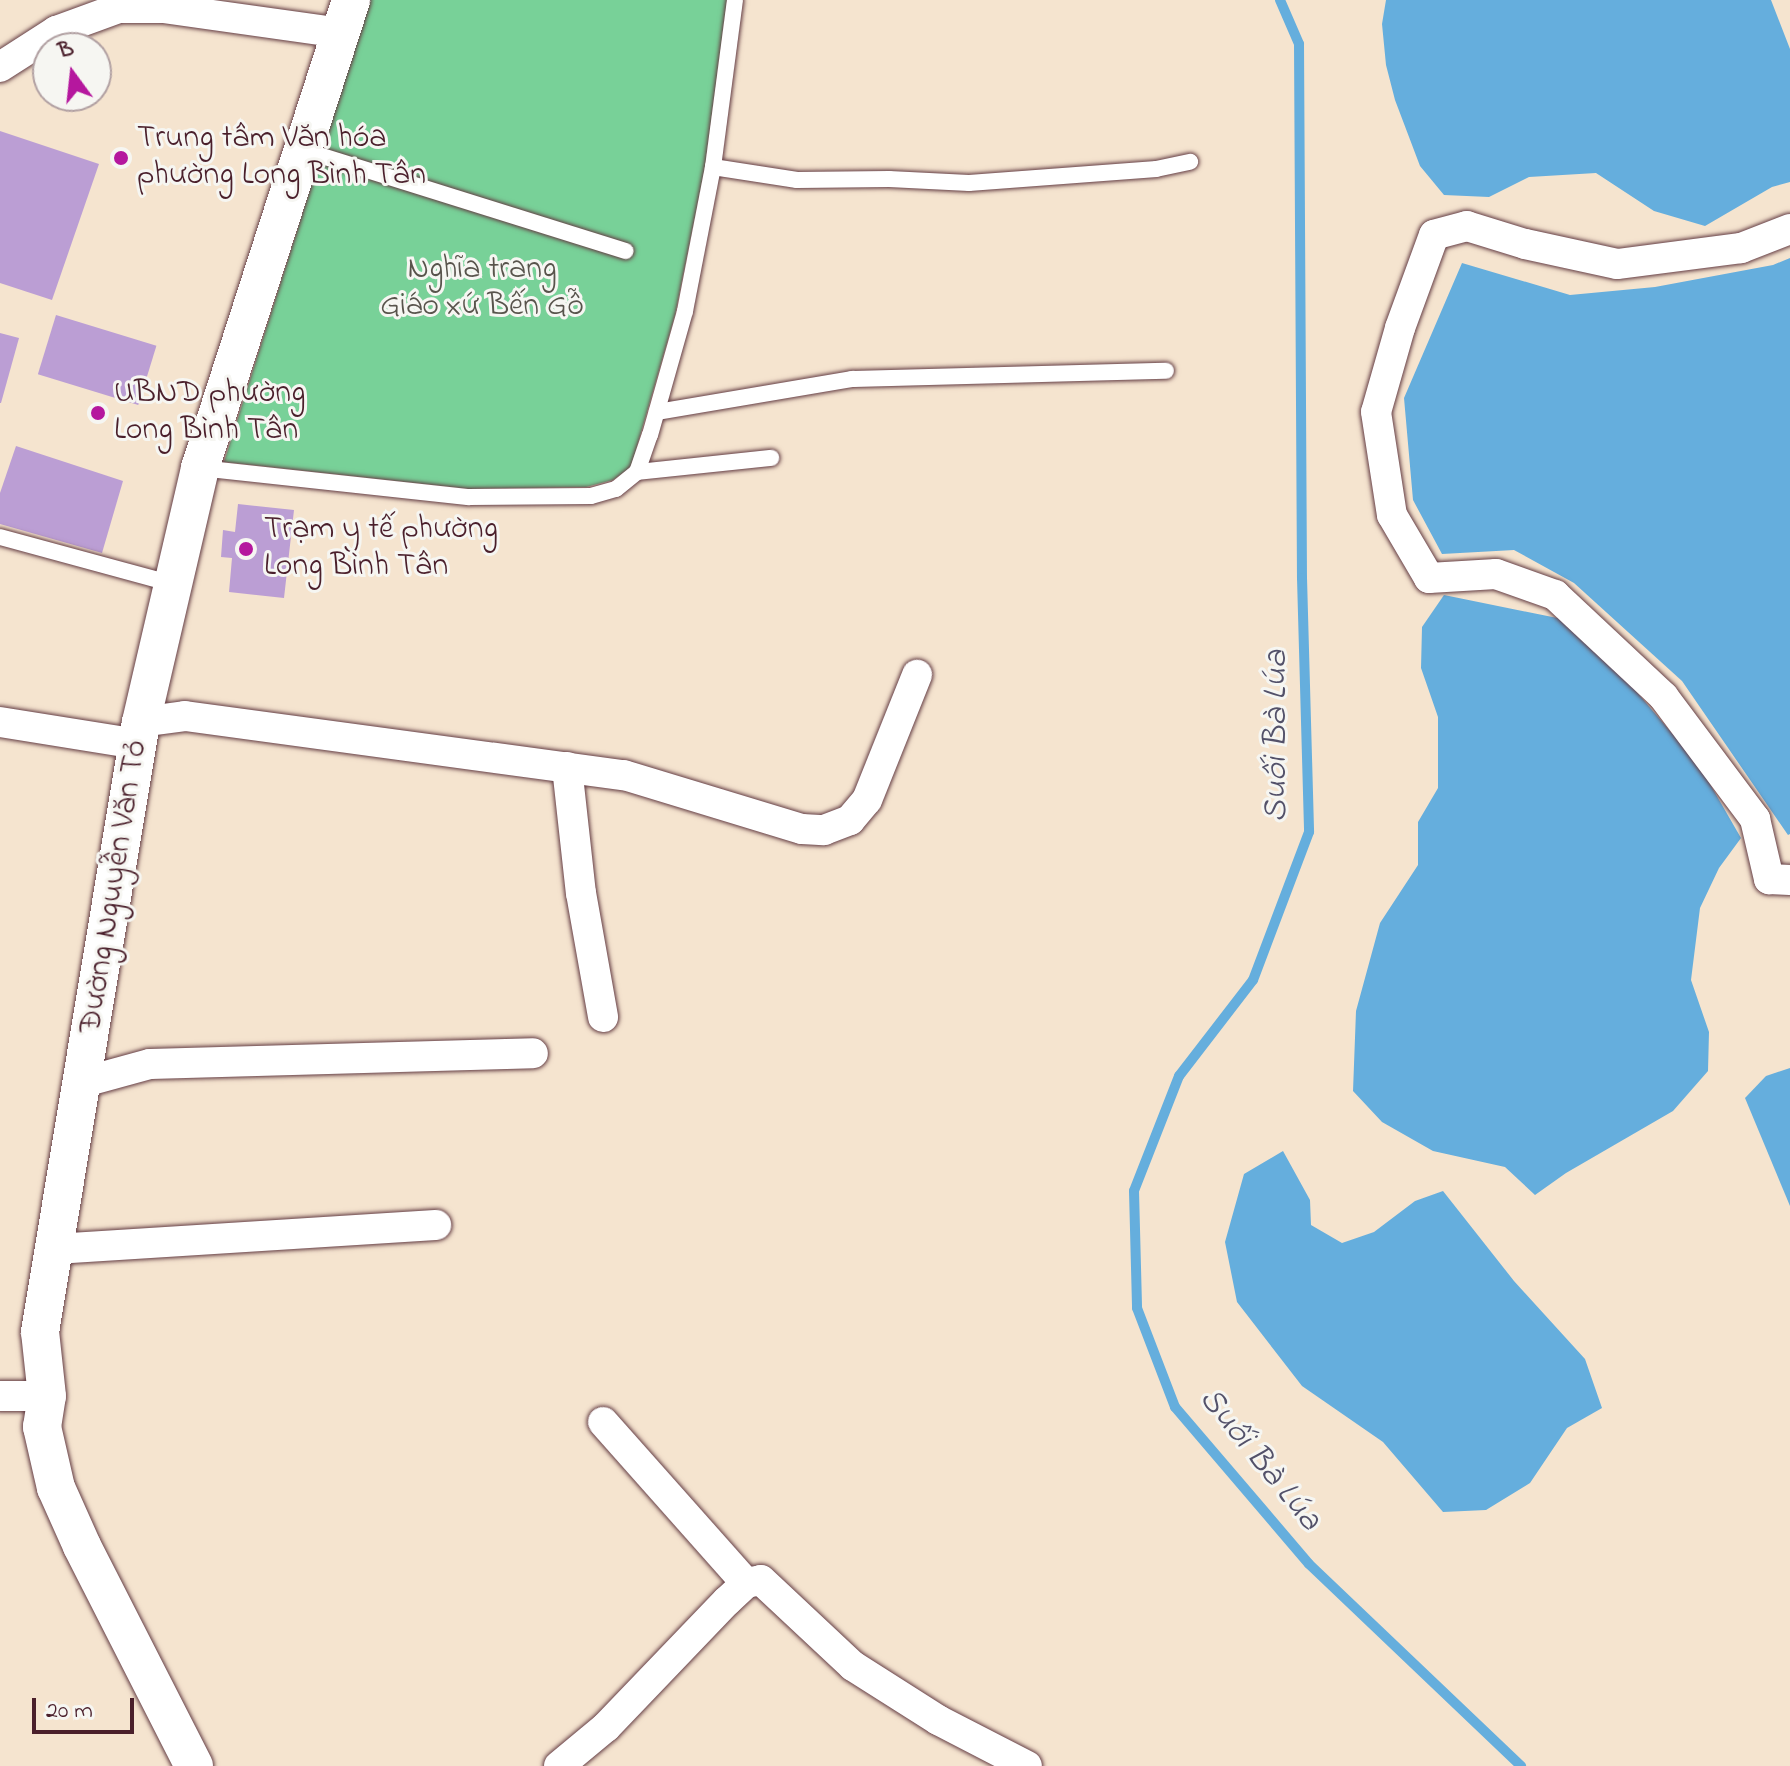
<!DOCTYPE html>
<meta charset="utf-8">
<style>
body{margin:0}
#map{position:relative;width:1790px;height:1766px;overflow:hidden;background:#f5e4cf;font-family:"Indie Flower",sans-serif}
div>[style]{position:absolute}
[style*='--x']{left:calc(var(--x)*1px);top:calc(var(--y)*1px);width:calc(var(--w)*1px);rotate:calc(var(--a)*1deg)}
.green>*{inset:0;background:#78d198}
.water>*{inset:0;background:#65aedd}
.stream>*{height:10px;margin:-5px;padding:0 5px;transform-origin:5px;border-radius:5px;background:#65aedd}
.building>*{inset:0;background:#bb9ed4;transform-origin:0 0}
.roads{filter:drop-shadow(0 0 2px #643d44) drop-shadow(0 0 2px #643d44)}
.service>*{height:16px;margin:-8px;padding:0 8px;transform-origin:8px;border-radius:8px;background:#fff}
.minor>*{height:30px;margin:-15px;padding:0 15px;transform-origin:15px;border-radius:15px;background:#fff}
.tertiary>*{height:38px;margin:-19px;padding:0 19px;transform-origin:19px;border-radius:19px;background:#fff}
.dots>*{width:22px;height:22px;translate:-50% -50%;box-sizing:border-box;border:4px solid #f6f6f2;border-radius:50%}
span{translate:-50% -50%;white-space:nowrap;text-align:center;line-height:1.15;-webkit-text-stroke:6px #f6f6f2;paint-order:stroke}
.poi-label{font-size:32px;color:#4a1f2b}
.left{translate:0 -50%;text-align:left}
.park-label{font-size:32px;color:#58544c}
.street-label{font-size:32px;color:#4a1f2b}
.water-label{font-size:34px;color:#535169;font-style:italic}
.north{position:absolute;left:32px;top:32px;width:80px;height:80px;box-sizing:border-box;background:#f6f6f2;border:2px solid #b1a0a2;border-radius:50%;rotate:345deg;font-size:22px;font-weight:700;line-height:32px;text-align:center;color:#4a1f2b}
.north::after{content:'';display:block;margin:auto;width:28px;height:36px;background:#b5179e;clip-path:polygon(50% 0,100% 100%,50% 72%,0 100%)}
.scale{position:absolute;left:32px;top:1698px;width:102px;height:36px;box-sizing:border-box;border:4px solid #4a1f2b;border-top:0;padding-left:10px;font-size:24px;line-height:28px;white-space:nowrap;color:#4a1f2b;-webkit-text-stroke:6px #f6f6f2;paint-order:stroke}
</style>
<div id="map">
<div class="green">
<i style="clip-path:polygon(370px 0,727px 0,705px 167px,675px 315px,631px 467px,613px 480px,586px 487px,469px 489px,224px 462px)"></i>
</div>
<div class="water">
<i style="clip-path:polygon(1386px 0,1771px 0,1790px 49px,1790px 182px,1772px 187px,1705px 226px,1654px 211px,1596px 173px,1529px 177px,1489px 197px,1444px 195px,1420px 166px,1395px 100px,1386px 65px,1382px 24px)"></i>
<i style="clip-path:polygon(1790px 258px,1790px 834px,1788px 835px,1682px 681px,1574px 583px,1514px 550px,1442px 554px,1413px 500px,1404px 398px,1462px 263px,1570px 295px,1655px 287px,1773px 265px)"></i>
<i style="clip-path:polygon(1444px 595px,1577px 622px,1699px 765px,1741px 838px,1719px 868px,1700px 908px,1691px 980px,1709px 1032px,1708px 1071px,1673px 1111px,1566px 1173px,1535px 1195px,1505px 1167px,1433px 1151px,1382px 1122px,1353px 1091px,1356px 1011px,1380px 923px,1418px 865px,1418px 822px,1438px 788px,1438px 717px,1421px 668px,1422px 627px)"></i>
<i style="clip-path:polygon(1790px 1068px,1790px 1206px,1745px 1098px,1766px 1076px)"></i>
<i style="clip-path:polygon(1283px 1151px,1310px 1200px,1311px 1225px,1342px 1243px,1374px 1232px,1415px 1201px,1443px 1191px,1514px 1281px,1585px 1359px,1602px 1408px,1567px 1428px,1530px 1483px,1486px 1510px,1443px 1512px,1383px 1442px,1302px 1386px,1237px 1302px,1225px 1242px,1244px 1174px)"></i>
</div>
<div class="stream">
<i style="--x:1280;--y:0;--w:48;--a:66.6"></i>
<i style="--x:1299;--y:44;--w:534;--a:89.68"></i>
<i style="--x:1302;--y:578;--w:254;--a:88.4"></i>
<i style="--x:1309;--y:832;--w:158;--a:110.7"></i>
<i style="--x:1253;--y:980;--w:121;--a:127.6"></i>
<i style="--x:1179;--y:1076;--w:123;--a:111.4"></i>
<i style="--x:1134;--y:1191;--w:117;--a:88.5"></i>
<i style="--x:1137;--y:1308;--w:106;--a:69"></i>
<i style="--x:1175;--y:1407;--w:206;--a:49.5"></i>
<i style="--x:1309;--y:1564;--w:293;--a:43.6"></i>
</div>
<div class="building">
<i style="clip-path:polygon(0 131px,99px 164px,52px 300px,0 283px)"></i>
<i style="left:56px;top:315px;width:105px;height:62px;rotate:17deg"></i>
<i style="clip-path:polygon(0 333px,19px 338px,1px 403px,0 403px)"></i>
<i style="clip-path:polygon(16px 446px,123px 481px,102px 553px,0 524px,0 493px)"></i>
<i style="clip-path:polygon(238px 504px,294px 510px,284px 598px,229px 592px,232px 558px,221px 557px,223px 530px,235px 532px)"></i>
</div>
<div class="roads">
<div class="service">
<i style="--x:303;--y:150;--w:338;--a:17.4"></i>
<i style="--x:713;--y:167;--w:168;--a:-82.5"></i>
<i style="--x:657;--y:412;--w:198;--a:-9.6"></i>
<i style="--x:852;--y:379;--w:314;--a:-1.5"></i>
<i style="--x:200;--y:468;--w:271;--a:6.2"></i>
<i style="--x:469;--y:497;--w:122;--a:-0.5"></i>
<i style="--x:591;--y:496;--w:26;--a:-16"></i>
<i style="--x:616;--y:489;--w:27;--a:-39"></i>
<i style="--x:637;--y:472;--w:39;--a:-71"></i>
<i style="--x:650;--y:435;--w:129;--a:-74.2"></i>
<i style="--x:685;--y:311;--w:147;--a:-79"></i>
<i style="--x:713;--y:167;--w:85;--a:8.8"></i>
<i style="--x:797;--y:180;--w:92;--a:-0.6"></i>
<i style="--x:889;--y:179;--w:80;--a:2.9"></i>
<i style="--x:969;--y:183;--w:188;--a:-4.3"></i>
<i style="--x:1156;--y:169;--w:35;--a:-12"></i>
<i style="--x:637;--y:472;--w:135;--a:-6"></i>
<i style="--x:0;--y:537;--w:179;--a:15.2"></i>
</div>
<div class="minor">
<i style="--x:0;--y:67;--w:67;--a:-32.7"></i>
<i style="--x:56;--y:31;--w:67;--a:-20.1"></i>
<i style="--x:119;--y:8;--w:44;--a:0"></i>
<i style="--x:163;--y:8;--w:179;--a:8"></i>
<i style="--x:1790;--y:229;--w:53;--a:158.8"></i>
<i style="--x:1741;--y:248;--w:125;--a:172.6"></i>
<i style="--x:1617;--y:264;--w:94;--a:-167.7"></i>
<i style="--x:1525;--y:244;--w:61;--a:-162.8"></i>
<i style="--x:1467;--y:226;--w:34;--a:165"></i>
<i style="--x:1434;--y:235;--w:99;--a:110.1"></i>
<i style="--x:1400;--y:328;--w:87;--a:105.9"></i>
<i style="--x:1376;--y:412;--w:104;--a:81.2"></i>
<i style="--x:1392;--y:515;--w:73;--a:59.6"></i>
<i style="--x:1429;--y:578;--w:67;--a:-3.4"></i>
<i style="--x:1496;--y:574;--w:63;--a:19.6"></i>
<i style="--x:1555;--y:595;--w:148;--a:43.1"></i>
<i style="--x:1663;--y:696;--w:154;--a:53.2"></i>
<i style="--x:1755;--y:819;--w:62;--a:76.9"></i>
<i style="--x:1769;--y:879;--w:21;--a:3"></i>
<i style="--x:0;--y:722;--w:140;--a:9.1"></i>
<i style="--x:141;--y:722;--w:44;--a:-7.8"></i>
<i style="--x:185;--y:716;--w:443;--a:7.7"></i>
<i style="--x:624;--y:775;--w:186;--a:16.9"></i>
<i style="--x:802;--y:829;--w:22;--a:3"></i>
<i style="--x:824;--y:830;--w:28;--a:-21"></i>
<i style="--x:850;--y:820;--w:26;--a:-50"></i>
<i style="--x:867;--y:800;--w:135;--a:-68.2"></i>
<i style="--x:567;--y:767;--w:127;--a:83.7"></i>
<i style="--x:581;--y:893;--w:126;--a:79.9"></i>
<i style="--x:84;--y:1082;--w:68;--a:-15.3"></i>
<i style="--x:150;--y:1064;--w:383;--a:-1.6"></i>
<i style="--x:54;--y:1249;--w:383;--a:-3.6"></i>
<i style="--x:0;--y:1396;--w:47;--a:0"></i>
<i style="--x:603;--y:1422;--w:215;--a:48.4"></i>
<i style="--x:559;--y:1766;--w:61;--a:-39.7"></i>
<i style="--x:606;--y:1727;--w:175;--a:-46.2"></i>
<i style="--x:727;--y:1601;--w:26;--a:-43"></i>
<i style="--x:746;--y:1583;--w:15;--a:-11"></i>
<i style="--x:761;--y:1580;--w:126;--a:43.1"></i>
<i style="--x:853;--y:1666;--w:101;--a:32.4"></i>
<i style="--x:938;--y:1720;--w:100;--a:27.3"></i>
</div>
<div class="tertiary">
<i style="--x:194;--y:1766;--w:247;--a:-117"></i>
<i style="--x:82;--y:1546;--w:64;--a:-114.1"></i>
<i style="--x:56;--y:1488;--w:63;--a:-102.9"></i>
<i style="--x:42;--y:1427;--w:31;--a:-81"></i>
<i style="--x:47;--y:1396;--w:64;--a:-96.2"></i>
<i style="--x:40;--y:1332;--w:618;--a:-80.6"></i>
<i style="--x:141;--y:722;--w:261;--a:-76.9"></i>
<i style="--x:200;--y:468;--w:492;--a:-72.1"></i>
</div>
</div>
<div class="dots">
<i style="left:121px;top:158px;background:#b5179e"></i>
<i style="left:98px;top:413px;background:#b5179e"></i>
<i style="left:246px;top:549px;background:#b5179e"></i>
</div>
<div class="poi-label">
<span class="left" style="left:137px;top:158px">Trung tâm Văn hóa<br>phường Long Bình Tân</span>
<span class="left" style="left:114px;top:413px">UBND phường<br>Long Bình Tân</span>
<span class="left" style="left:264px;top:549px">Trạm y tế phường<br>Long Bình Tân</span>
</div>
<div class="park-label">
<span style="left:482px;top:289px">Nghĩa trang<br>Giáo xứ Bến Gỗ</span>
</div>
<div class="street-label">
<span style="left:115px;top:887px;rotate:-81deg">Đường Nguyễn Văn Tỏ</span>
</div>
<div class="water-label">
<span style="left:1278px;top:736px;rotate:-90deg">Suối Bà Lúa</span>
<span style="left:1259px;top:1460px;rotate:51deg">Suối Bà Lúa</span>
</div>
<div class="north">B</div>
<div class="scale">20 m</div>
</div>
